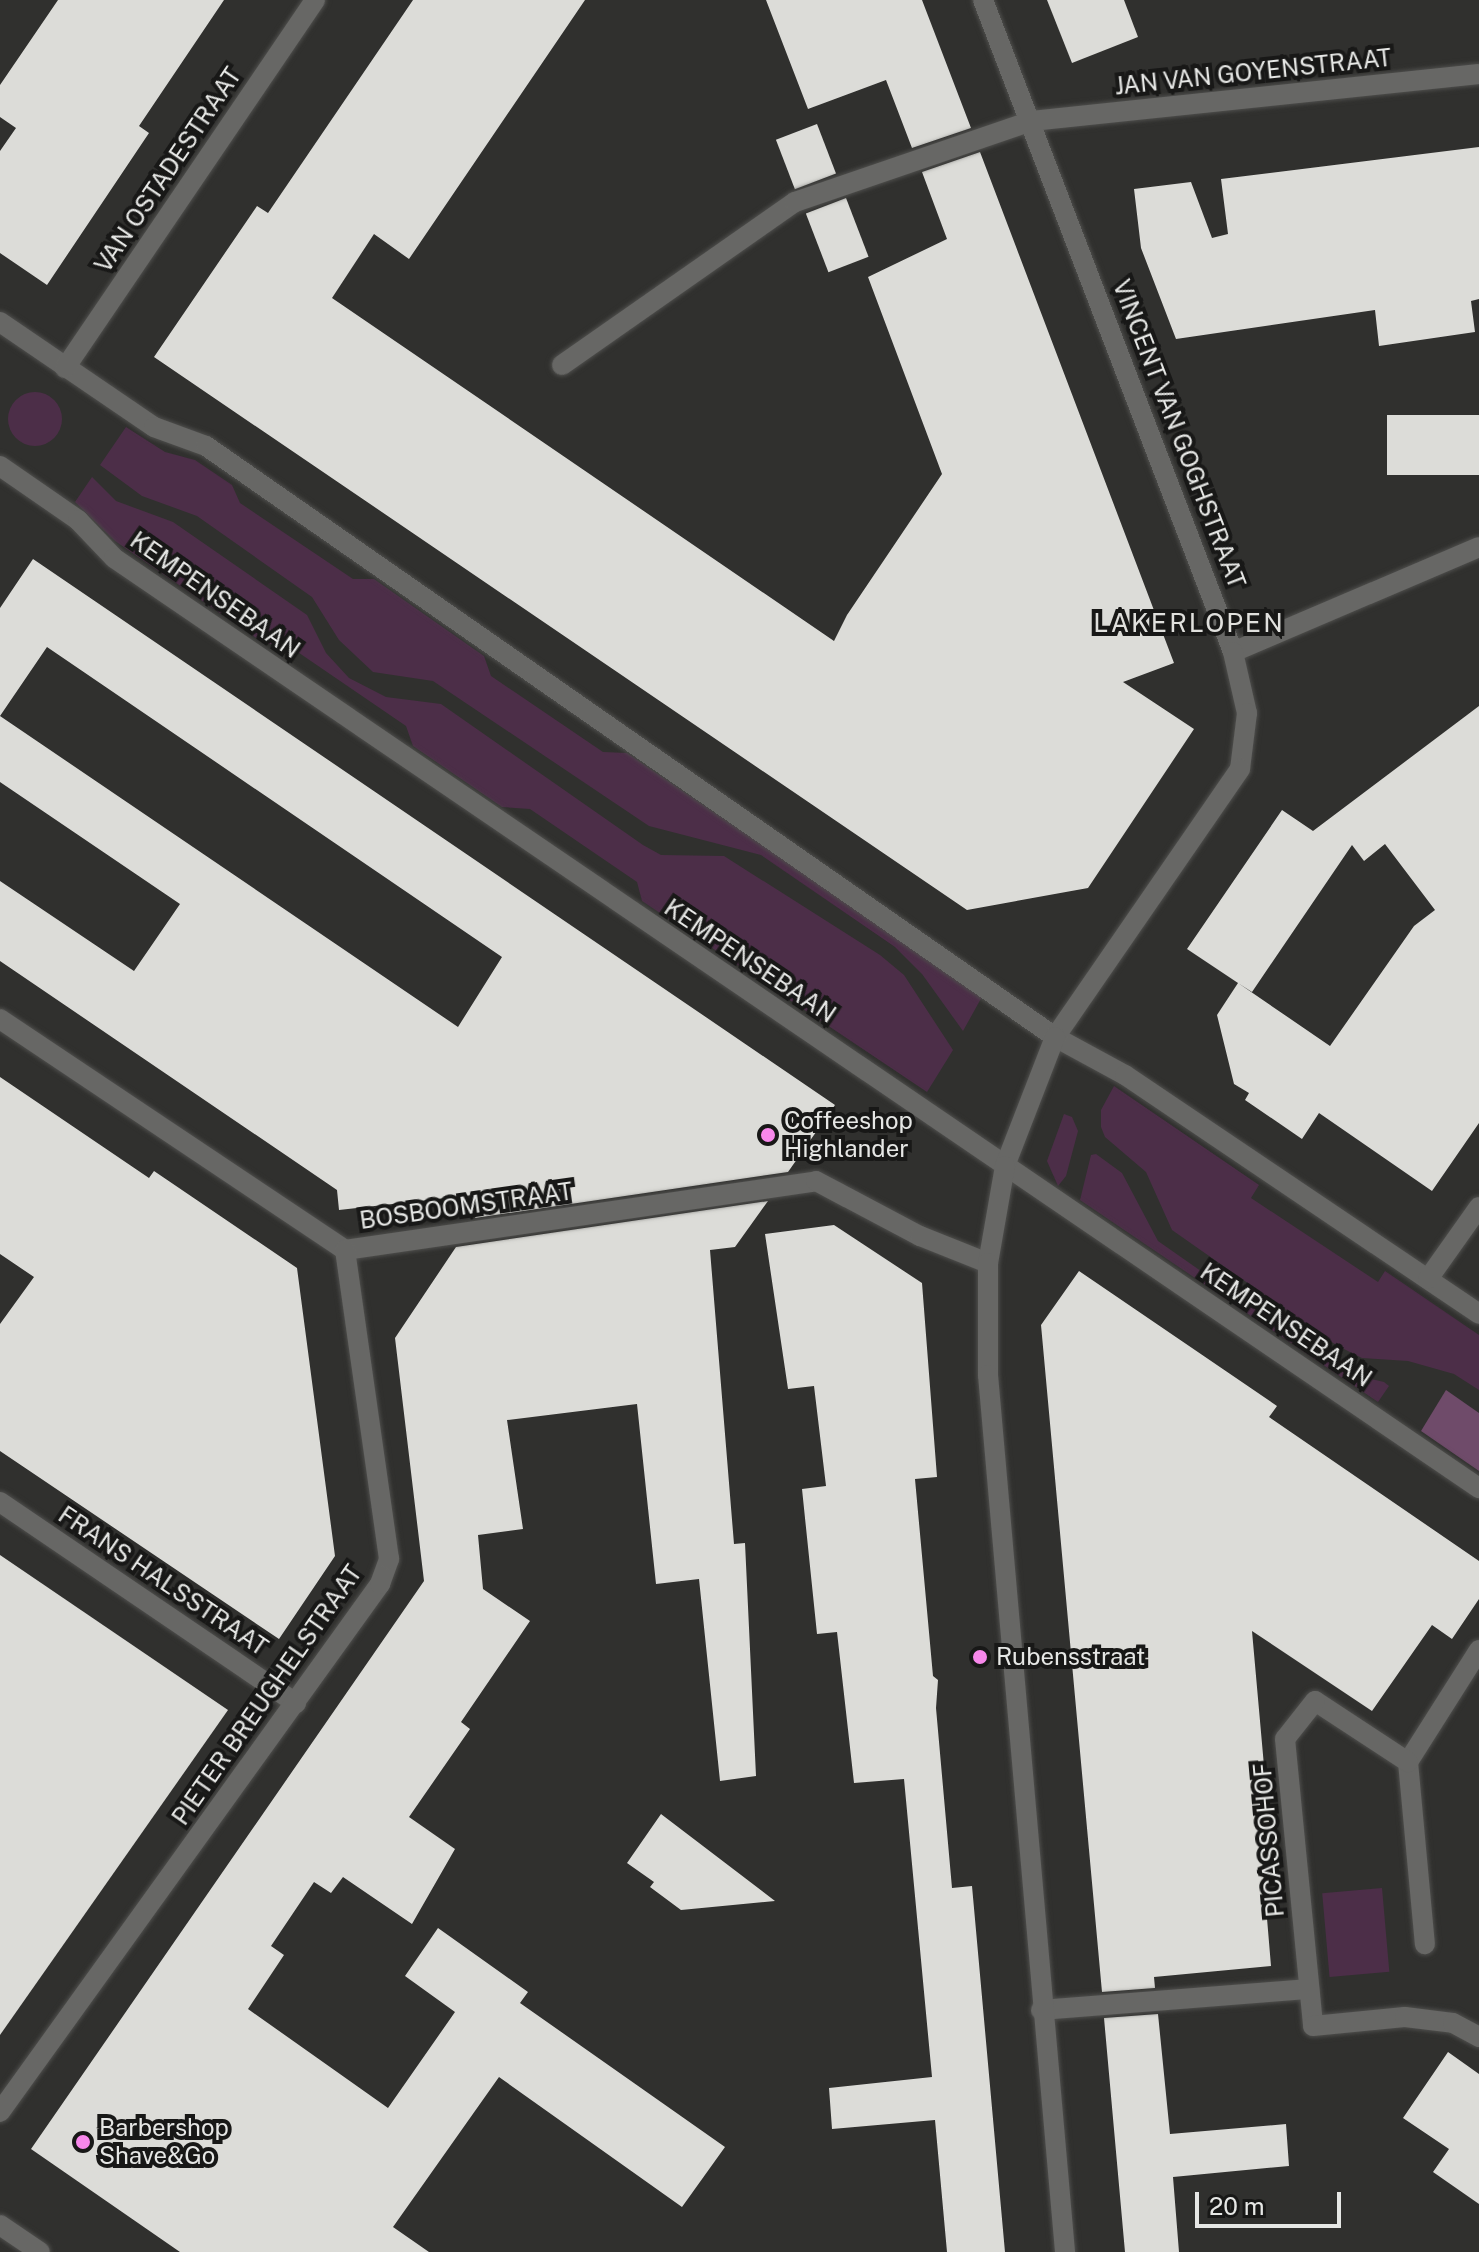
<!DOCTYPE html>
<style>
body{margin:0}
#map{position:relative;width:1479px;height:2252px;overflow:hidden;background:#30302e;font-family:"Public Sans",sans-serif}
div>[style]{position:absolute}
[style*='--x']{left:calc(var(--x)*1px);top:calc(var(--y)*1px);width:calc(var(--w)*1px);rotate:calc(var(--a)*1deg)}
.green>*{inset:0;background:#4c2e48;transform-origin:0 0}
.round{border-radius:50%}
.forest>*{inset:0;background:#6f4b6a}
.building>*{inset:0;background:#dcdcd8;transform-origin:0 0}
.roads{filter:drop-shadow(0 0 2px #4e4e4c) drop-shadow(0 0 2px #4e4e4c)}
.lane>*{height:20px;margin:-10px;padding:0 10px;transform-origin:10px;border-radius:10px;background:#676765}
.street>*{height:20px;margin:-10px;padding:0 10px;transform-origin:10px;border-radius:10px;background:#676765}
.secondary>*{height:20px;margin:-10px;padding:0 10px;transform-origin:10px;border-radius:10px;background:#676765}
.dots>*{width:22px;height:22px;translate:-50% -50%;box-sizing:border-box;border:4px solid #181817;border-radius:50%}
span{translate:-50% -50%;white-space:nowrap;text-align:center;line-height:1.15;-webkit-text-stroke:8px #181817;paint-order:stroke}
.street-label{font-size:24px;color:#e6e7e5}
.poi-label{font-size:24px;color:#e6e7e5}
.left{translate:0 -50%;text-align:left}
.neighbourhood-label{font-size:26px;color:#e0e0dd;letter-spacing:2px}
.scale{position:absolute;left:1195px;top:2192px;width:146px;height:36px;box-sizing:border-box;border:4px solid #e6e7e5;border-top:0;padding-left:10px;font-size:24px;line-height:28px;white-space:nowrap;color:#e6e7e5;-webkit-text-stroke:6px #181817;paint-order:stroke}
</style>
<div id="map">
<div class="green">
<i class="round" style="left:8px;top:392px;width:54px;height:54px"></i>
<i style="clip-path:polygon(126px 427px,165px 452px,195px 460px,232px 485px,240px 503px,353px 579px,374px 579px,484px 656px,491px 676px,603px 752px,627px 753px,983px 995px,963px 1031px,922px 974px,895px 947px,761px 855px,649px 826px,433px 681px,373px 672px,339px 640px,312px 597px,197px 516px,142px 496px,100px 465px)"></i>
<i style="clip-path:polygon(92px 477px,116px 501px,173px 522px,307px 615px,326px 653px,349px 678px,386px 697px,441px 704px,643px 845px,661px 855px,724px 856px,880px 955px,904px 975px,953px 1050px,927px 1092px,642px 901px,637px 882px,530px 809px,502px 807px,413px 746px,406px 726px,286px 644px,265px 644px,115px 541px,75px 502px)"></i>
<i style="clip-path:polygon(1114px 1086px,1259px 1185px,1251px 1198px,1378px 1282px,1385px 1271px,1479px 1335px,1479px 1390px,1454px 1374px,1408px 1361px,1362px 1358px,1336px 1345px,1172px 1230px,1146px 1172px,1105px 1137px,1101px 1127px,1101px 1110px)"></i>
<i style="clip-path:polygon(1064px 1114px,1072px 1117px,1078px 1131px,1066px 1176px,1058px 1186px,1047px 1161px)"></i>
<i style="clip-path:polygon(1096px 1154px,1122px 1173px,1158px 1241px,1331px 1362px,1354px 1375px,1384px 1382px,1389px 1386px,1378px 1402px,1080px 1200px,1091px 1155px)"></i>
<i style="left:1382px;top:1888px;width:84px;height:60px;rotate:85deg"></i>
</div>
<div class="forest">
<i style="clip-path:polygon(1446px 1390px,1479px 1413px,1479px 1471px,1421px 1431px)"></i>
</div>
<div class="building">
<i style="clip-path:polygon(58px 0,224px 0,139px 126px,149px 133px,47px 285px,0 253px,0 151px,16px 128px,0 117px,0 85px)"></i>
<i style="clip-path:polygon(413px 0,585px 0,409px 259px,374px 234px,332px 298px,834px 641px,847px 615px,942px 474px,868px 277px,947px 239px,922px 172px,980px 152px,1174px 663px,1123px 682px,1194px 729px,1088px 888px,967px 910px,154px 357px,257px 206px,268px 213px)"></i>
<i style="clip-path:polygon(766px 0,922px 0,971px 128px,912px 148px,886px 80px,808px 109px)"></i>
<i style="clip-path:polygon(1047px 0,1124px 0,1138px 37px,1072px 63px)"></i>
<i style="left:817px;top:124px;width:53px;height:44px;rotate:69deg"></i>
<i style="clip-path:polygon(1479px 147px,1479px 299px,1471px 301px,1475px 332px,1379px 346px,1375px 310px,1176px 339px,1141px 248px,1134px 189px,1191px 182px,1212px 238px,1228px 234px,1221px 179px)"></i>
<i style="left:846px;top:198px;width:63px;height:43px;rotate:69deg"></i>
<i style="left:1479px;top:415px;width:60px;height:92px;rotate:90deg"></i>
<i style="clip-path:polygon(33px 559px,835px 1105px,788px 1172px,475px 1218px,491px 1193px,339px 1210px,337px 1190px,0 961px,0 881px,134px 971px,180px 904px,0 782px,0 716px,458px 1027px,502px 957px,47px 647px,0 716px,0 608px)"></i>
<i style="clip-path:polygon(evenodd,1479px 706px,1479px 1123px,1432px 1191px,1319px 1113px,1302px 1139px,1245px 1100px,1249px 1093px,1234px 1084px,1217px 1015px,1238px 983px,1187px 949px,1282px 810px,1313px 831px,1479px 706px,1385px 844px,1435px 910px,1414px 926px,1330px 1046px,1238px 983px,1252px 992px,1352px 845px,1364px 861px,1385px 844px)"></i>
<i style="clip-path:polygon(0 1077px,149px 1178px,154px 1171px,297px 1268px,335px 1556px,279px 1639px,0 1451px,0 1324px,34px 1277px,0 1254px)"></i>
<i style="clip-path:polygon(768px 1201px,735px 1247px,710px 1250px,734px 1544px,745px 1543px,756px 1776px,720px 1781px,699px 1579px,656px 1584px,637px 1404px,507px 1420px,523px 1529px,478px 1535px,483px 1589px,530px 1621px,461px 1722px,470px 1729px,409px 1817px,455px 1849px,412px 1924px,343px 1877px,331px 1893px,314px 1882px,271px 1946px,284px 1955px,248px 2009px,388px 2108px,455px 2012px,405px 1976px,438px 1928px,528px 1992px,520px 2003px,725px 2147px,682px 2207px,499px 2077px,393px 2227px,429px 2252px,180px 2252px,31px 2149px,424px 1581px,395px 1338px,456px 1247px)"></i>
<i style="clip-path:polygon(834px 1225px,922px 1283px,937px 1477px,915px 1479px,933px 1676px,938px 1680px,936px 1708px,952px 1888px,972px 1886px,1005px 2252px,947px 2252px,935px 2120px,832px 2129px,829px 2088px,932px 2077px,904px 1779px,854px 1783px,837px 1632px,817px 1634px,802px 1489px,826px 1486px,814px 1386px,788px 1389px,765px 1234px)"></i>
<i style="clip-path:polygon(1079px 1271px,1277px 1406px,1269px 1417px,1479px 1561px,1479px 1599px,1452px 1639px,1432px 1625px,1372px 1711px,1252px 1631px,1269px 1822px,1259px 1823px,1271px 1966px,1154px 1977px,1155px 1988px,1102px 1992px,1041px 1325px)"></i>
<i style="clip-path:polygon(0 1555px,228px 1710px,0 2035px)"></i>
<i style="clip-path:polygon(661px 1814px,775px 1901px,681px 1910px,650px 1887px,654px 1882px,627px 1863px)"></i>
<i style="clip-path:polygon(1158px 2014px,1170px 2134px,1286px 2124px,1289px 2166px,1173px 2177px,1179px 2252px,1125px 2252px,1104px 2018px)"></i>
<i style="clip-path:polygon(1448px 2052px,1479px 2074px,1479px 2204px,1433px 2172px,1449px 2149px,1403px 2118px)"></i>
</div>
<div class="roads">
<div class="lane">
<i style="--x:562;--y:365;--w:284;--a:-35"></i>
<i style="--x:795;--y:202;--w:250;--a:-18.9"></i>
<i style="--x:1408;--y:1762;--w:183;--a:84.7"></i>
<i style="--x:1041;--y:2010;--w:269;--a:-4.5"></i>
</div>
<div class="street">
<i style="--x:1032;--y:121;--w:449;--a:-6"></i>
<i style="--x:0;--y:322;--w:186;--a:34.3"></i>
<i style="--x:154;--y:427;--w:55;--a:20.1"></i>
<i style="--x:206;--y:446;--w:1034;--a:34.84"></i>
<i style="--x:1055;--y:1037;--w:80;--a:28.5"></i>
<i style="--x:1125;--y:1075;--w:427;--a:34"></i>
<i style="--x:65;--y:368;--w:445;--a:-55.8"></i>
<i style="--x:0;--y:466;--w:95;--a:34.7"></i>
<i style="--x:78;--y:520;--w:52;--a:46.5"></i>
<i style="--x:114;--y:558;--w:1652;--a:34.27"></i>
<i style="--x:1233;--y:652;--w:267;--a:-23.1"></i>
<i style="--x:0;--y:1019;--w:415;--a:33.8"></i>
<i style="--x:345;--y:1250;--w:476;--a:-8.3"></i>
<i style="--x:816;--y:1181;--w:118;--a:27.9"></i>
<i style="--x:920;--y:1236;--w:73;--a:21.7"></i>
<i style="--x:1428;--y:1279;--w:88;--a:-54.7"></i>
<i style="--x:0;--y:1502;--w:358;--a:34.2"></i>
<i style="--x:1479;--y:1650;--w:133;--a:122.4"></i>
<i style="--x:1408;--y:1762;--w:111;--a:-146.7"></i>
<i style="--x:1315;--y:1701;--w:48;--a:128.3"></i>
<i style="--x:1285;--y:1739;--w:288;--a:84.4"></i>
<i style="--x:1313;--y:2026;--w:92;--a:-5.6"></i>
<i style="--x:1405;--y:2017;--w:48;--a:7.1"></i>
<i style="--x:1453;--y:2023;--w:30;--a:28"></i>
<i style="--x:0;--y:2112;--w:651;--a:-54.26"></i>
<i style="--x:380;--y:1584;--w:27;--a:-70"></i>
<i style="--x:389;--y:1559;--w:312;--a:-98.1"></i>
</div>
<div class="secondary">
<i style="--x:983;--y:0;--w:698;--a:69.02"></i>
<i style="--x:1233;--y:652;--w:63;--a:77.1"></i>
<i style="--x:1247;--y:713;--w:56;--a:97.1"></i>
<i style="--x:1240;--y:769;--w:326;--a:124.6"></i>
<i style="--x:1055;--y:1037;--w:138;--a:111.2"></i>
<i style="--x:1005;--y:1166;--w:98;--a:99.9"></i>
<i style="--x:988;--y:1263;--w:112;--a:90"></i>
<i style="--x:988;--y:1375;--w:880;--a:84.98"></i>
<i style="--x:0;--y:2225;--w:48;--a:34"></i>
</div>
</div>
<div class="dots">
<i style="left:768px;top:1135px;background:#f888eb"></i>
<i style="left:980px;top:1657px;background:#f888eb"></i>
<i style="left:83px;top:2142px;background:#f888eb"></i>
</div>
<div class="street-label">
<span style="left:1253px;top:72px;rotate:-6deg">JAN VAN GOYENSTRAAT</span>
<span style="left:168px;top:170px;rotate:-56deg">VAN OSTADESTRAAT</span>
<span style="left:1179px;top:434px;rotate:69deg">VINCENT VAN GOGHSTRAAT</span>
<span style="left:215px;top:595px;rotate:35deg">KEMPENSEBAAN</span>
<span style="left:750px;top:961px;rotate:34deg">KEMPENSEBAAN</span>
<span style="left:466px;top:1206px;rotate:-8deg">BOSBOOMSTRAAT</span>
<span style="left:1286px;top:1325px;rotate:34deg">KEMPENSEBAAN</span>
<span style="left:163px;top:1581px;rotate:34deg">FRANS HALSSTRAAT</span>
<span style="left:267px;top:1695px;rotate:-55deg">PIETER BREUGHELSTRAAT</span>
<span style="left:1269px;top:1840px;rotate:-95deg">PICASSOHOF</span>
</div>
<div class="poi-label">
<span class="left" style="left:784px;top:1135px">Coffeeshop<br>Highlander</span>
<span class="left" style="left:996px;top:1657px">Rubensstraat</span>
<span class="left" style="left:99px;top:2142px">Barbershop<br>Shave&amp;Go</span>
</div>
<div class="neighbourhood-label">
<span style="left:1189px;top:623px">LAKERLOPEN</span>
</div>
<div class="scale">20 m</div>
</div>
